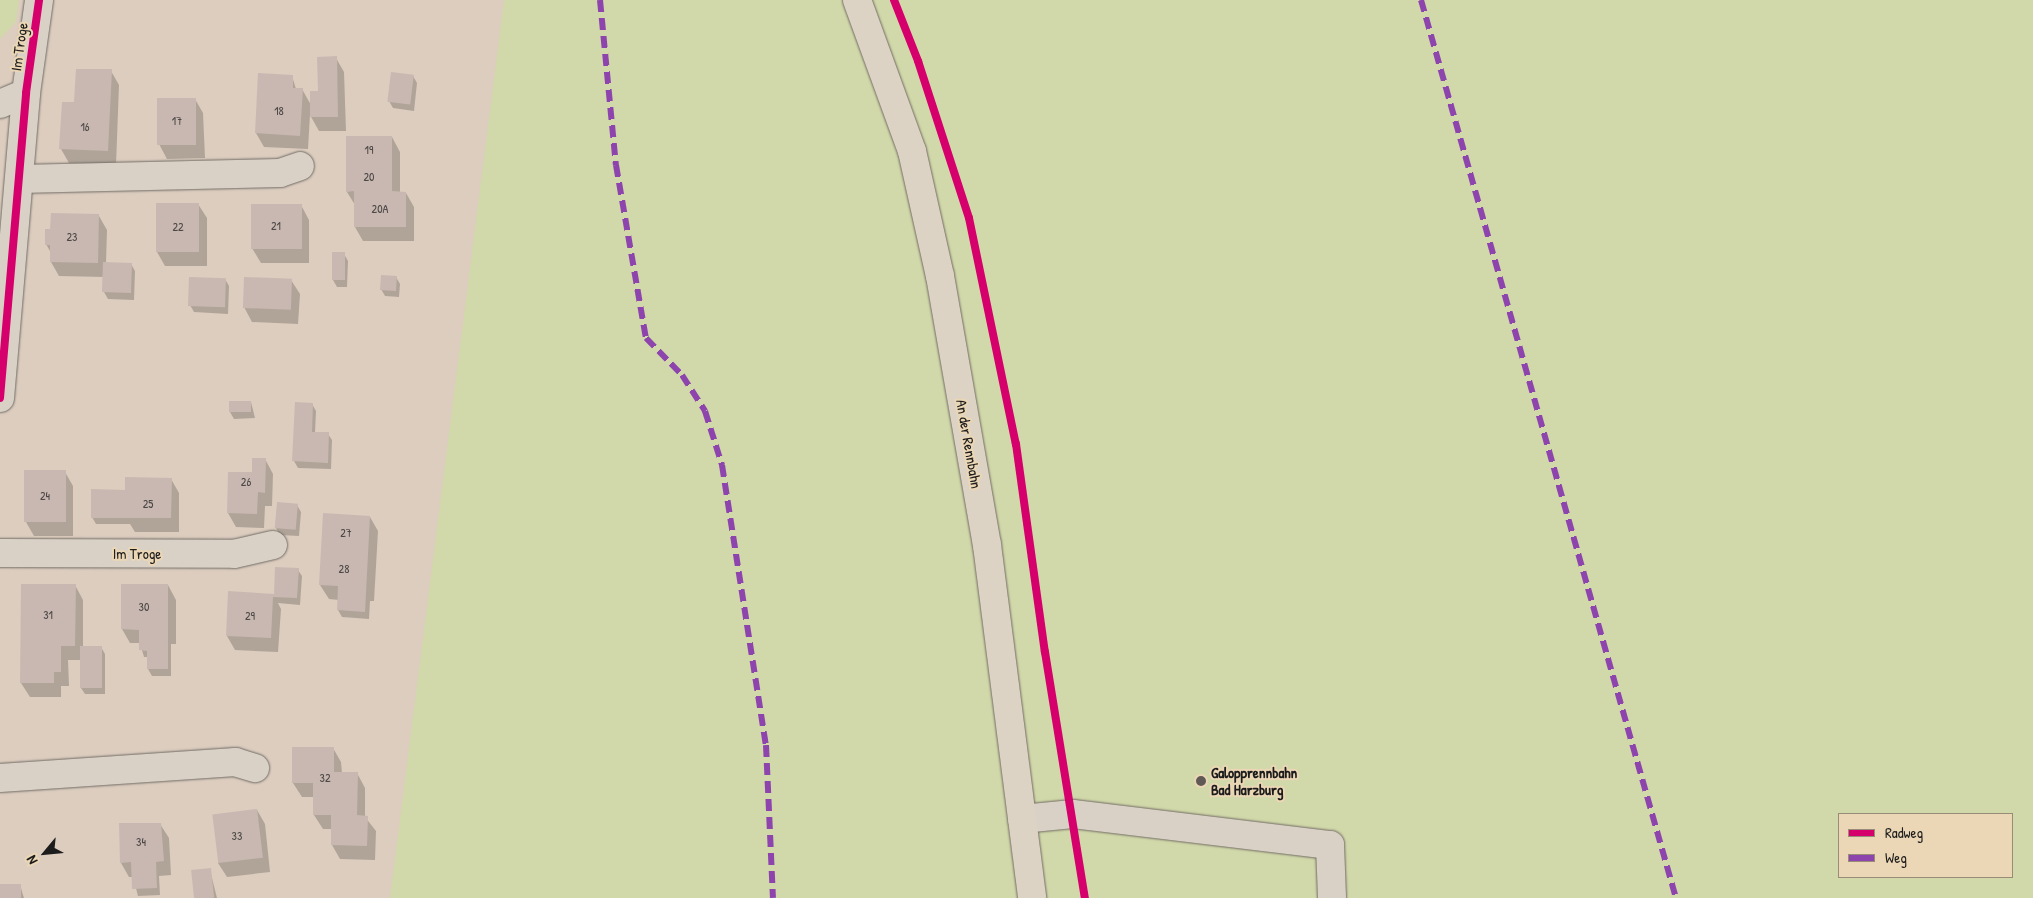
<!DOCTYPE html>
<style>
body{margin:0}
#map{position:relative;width:2033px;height:898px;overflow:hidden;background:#dccdbf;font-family:"Patrick Hand",sans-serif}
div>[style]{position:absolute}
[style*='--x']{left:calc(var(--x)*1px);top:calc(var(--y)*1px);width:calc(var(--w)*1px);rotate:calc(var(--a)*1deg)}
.green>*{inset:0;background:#d1d8a9}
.shadow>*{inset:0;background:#0003}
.building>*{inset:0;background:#c9b8b1;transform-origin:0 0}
.roads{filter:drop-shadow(0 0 1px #726c65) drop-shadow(0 0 1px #726c65)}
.minor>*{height:28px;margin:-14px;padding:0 14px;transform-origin:14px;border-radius:14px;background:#d9d1c6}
.major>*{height:28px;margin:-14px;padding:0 14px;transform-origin:14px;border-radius:14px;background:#dcd3c5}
.quiet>*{height:6px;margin-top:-3px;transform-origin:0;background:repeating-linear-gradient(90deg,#8e44ad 0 12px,transparent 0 18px)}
.cycleway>*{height:8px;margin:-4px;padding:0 4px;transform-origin:4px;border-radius:4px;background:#d6006c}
.dots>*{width:14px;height:14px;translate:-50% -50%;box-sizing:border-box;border:2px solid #ebd7b5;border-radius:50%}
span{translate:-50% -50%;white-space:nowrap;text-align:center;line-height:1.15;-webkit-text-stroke:4px #ebd7b5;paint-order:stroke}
.number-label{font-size:12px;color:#4a4644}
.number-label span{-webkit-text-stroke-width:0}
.street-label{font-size:15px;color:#1c1c1c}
.poi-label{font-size:15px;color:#1c1c1c;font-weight:700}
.left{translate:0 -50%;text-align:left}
.legend{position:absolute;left:1838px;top:813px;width:175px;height:65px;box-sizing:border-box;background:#ebd7b5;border:1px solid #988c78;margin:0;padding:6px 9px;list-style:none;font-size:15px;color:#1c1c1c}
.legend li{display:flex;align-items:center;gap:10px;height:25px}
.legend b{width:25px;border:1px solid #988c78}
.north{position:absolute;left:20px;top:828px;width:50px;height:50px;-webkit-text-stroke:4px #ebd7b5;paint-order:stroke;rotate:242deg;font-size:14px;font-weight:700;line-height:20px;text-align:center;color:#1c1c1c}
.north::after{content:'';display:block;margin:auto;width:18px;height:22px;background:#1c1c1c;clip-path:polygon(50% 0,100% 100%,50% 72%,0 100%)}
</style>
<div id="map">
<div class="green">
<i style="clip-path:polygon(0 0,19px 0,16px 22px,0 39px)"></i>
<i style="clip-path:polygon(evenodd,504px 0,2033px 0,2033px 898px,390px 898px,504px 0,1839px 814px,2012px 814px,2012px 877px,1839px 877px,1839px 814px)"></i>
</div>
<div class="shadow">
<i style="clip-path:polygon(336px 58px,344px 72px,346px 131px,319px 131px,310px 115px,308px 149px,264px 147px,256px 133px,292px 76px,296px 89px,302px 89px,311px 105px)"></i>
<i style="clip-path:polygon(111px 71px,119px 85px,116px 165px,69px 163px,61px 149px,75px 103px)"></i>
<i style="clip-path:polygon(413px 76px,417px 83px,414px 111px,393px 108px,389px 101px)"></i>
<i style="clip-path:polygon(195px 99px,203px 113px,205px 158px,167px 159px,159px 144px)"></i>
<i style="clip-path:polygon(392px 137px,400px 152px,400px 193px,406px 193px,414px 207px,414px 241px,363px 241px,355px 227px,355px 205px,347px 192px)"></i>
<i style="clip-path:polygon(157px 204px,198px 204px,207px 218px,207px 266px,165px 266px,157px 252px)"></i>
<i style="clip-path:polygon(301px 205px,309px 220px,309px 263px,261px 263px,252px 248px)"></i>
<i style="clip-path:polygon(99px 216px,107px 230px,106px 263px,131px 264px,135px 271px,134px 300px,108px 299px,104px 292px,104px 277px,59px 276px,51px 262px,51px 253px,46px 244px)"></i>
<i style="clip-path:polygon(344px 254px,348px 261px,347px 287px,337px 287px,333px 280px)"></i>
<i style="clip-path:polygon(396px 277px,400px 284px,399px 297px,385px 296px,381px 289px)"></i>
<i style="clip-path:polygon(225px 279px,229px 286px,228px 314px,194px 312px,190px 305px)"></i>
<i style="clip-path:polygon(291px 280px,300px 294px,298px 324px,252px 322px,244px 307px)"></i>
<i style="clip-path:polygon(251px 402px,255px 418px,234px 419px,230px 412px)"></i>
<i style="clip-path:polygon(296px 403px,312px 404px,316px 411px,315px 433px,328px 434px,332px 440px,331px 469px,298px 468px,294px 461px)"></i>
<i style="clip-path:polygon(265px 459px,273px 474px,272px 506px,265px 506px,264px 528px,236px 527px,228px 513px)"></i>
<i style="clip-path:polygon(65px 472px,73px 486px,73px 536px,34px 536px,26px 522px)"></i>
<i style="clip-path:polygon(171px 479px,179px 493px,179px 532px,135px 532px,130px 524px,96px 524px,92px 517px,125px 491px)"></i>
<i style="clip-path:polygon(297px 505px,301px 512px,299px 536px,280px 535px,276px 528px)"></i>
<i style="clip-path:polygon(370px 517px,378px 531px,374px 601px,370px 601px,369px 619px,342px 617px,338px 610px,339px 600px,329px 599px,320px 585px)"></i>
<i style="clip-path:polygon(298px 570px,302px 576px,300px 605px,278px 603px,281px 609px,278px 652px,235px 650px,227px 636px,275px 595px)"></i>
<i style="clip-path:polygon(75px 585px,83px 600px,83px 647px,101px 647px,105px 654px,105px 694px,85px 694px,81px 688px,81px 660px,68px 660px,69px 686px,61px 686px,61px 697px,30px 697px,21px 683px)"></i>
<i style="clip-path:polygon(122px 585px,168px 585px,176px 600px,176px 644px,171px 644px,171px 676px,152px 676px,148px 669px,149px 657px,144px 657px,140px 643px,130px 643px,122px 629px)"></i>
<i style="clip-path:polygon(333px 748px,341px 762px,342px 773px,357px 773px,365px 788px,365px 817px,376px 831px,375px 860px,340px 859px,332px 845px,332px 829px,323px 829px,314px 815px,314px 797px,302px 797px,293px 783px)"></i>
<i style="clip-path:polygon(257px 810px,265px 824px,270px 872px,227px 877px,218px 863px)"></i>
<i style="clip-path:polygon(160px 824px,169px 838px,171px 875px,159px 876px,160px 895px,138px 896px,133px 877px,129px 877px,121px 863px)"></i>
<i style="clip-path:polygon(210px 870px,217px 898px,195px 898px)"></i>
<i style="clip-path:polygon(0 885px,20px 885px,24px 898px,0 898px)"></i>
</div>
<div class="building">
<i style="clip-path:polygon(337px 56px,338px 117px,310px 117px,310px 91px,318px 91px,317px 57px)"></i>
<i style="clip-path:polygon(76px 69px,112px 69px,108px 151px,59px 149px,62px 102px,74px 102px)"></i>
<i style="left:391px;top:72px;width:23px;height:30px;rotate:7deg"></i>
<i style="clip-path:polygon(258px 73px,293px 75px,293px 88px,303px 88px,300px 136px,255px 133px)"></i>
<i style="left:157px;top:98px;width:39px;height:47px"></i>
<i style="clip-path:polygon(346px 136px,392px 136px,392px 191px,406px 192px,406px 227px,354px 227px,354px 191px,346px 192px)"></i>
<i style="left:156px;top:203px;width:43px;height:49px"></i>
<i style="left:251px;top:204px;width:51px;height:45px"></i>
<i style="clip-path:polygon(51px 213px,99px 214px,98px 263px,50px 262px,50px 245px,45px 245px,45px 229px,50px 229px)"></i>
<i style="left:332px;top:252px;width:13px;height:28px"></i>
<i style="left:103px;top:262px;width:29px;height:30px;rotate:2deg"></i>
<i style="left:381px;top:275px;width:16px;height:15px;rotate:4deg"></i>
<i style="left:189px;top:277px;width:37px;height:29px;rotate:2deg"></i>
<i style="left:244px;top:277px;width:48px;height:31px;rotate:2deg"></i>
<i style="left:229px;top:401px;width:22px;height:11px"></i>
<i style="clip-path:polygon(295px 402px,313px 403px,312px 432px,329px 432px,328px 463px,292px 461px)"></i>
<i style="clip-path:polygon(252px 458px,266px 458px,265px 493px,258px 492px,257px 514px,227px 513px,228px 472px,252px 472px)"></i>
<i style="left:24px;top:470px;width:42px;height:52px"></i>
<i style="clip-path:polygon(125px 477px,172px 478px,171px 518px,91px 518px,91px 489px,125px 490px)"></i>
<i style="left:277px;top:502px;width:21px;height:26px;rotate:5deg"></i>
<i style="clip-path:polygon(323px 513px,370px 516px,365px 612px,337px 610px,338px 586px,319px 585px)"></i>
<i style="clip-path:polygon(275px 567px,299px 568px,297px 598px,273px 597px,271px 638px,226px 636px,228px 591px,274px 594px)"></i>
<i style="clip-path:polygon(21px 584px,76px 584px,75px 646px,61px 646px,61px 672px,54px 672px,54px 683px,20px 683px)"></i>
<i style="clip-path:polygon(121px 584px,168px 584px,168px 669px,147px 669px,147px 651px,139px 650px,139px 630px,121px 629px)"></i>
<i style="left:80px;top:646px;width:22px;height:42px"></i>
<i style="clip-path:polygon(292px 747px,334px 747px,334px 772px,358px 772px,357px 815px,368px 816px,367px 846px,331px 845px,331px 815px,313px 815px,313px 783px,292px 783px)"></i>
<i style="left:257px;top:809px;width:49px;height:45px;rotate:83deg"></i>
<i style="clip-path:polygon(119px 823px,161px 823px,164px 861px,156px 862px,157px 888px,132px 889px,131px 862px,120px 863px)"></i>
<i style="left:211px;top:868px;width:30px;height:20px;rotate:84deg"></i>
<i style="left:0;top:884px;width:21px;height:14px"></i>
</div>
<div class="roads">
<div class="minor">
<i style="--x:0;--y:104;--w:28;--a:-23"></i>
<i style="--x:19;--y:179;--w:261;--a:-1.3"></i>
<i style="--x:280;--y:173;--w:21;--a:-19"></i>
<i style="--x:0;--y:398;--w:306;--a:-85.1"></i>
<i style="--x:26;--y:93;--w:94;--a:-82"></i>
<i style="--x:0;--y:553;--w:234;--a:0.2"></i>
<i style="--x:234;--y:554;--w:40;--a:-13"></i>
<i style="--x:0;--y:778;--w:236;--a:-3.9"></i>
<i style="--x:235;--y:762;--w:21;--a:17"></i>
<i style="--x:1022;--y:819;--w:51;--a:-5.6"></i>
<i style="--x:1073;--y:814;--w:259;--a:6.9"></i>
<i style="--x:1330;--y:845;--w:53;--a:87.8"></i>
</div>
<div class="major">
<i style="--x:857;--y:0;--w:161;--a:70"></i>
<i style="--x:912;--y:151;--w:128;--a:77.4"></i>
<i style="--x:940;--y:276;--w:273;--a:80.1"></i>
<i style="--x:987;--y:545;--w:356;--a:82.7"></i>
</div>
</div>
<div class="quiet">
<i style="--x:600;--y:0;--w:166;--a:84.5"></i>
<i style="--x:616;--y:165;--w:176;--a:80.2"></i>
<i style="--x:646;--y:338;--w:52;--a:45.8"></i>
<i style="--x:682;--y:375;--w:43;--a:57.4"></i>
<i style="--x:705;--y:411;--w:57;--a:72.5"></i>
<i style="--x:722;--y:465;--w:283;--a:81.1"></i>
<i style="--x:766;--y:745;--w:153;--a:87.4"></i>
<i style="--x:1421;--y:0;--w:934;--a:74.15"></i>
</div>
<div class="cycleway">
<i style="--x:894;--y:0;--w:66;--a:68.5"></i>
<i style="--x:918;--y:61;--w:165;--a:72"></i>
<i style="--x:969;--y:218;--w:231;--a:78.3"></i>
<i style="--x:1016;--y:444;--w:210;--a:82.1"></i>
<i style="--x:1045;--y:652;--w:249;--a:80.8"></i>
<i style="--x:0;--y:398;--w:306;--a:-85.1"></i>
<i style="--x:26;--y:93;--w:94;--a:-82"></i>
</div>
<div class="dots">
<i style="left:1201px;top:781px;background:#5f5a55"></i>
</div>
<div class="number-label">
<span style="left:279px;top:111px">18</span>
<span style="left:177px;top:121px">17</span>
<span style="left:85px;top:127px">16</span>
<span style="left:369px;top:150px">19</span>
<span style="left:369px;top:177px">20</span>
<span style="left:380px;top:209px">20A</span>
<span style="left:276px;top:226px">21</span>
<span style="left:178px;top:227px">22</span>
<span style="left:72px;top:237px">23</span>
<span style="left:246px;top:482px">26</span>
<span style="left:45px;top:496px">24</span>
<span style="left:148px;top:504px">25</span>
<span style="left:346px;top:533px">27</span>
<span style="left:344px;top:569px">28</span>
<span style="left:144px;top:607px">30</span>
<span style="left:48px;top:615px">31</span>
<span style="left:250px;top:616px">29</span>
<span style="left:325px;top:778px">32</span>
<span style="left:237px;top:836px">33</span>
<span style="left:141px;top:842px">34</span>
</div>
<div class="street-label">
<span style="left:19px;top:47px;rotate:-82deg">Im Troge</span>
<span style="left:969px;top:444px;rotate:80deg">An der Rennbahn</span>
<span style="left:137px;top:554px">Im Troge</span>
</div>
<div class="poi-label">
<span class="left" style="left:1211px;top:781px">Galopprennbahn<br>Bad Harzburg</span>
</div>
<ul class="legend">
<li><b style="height:6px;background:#d6006c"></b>Radweg</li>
<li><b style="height:6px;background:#8e44ad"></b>Weg</li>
</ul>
<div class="north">N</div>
</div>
